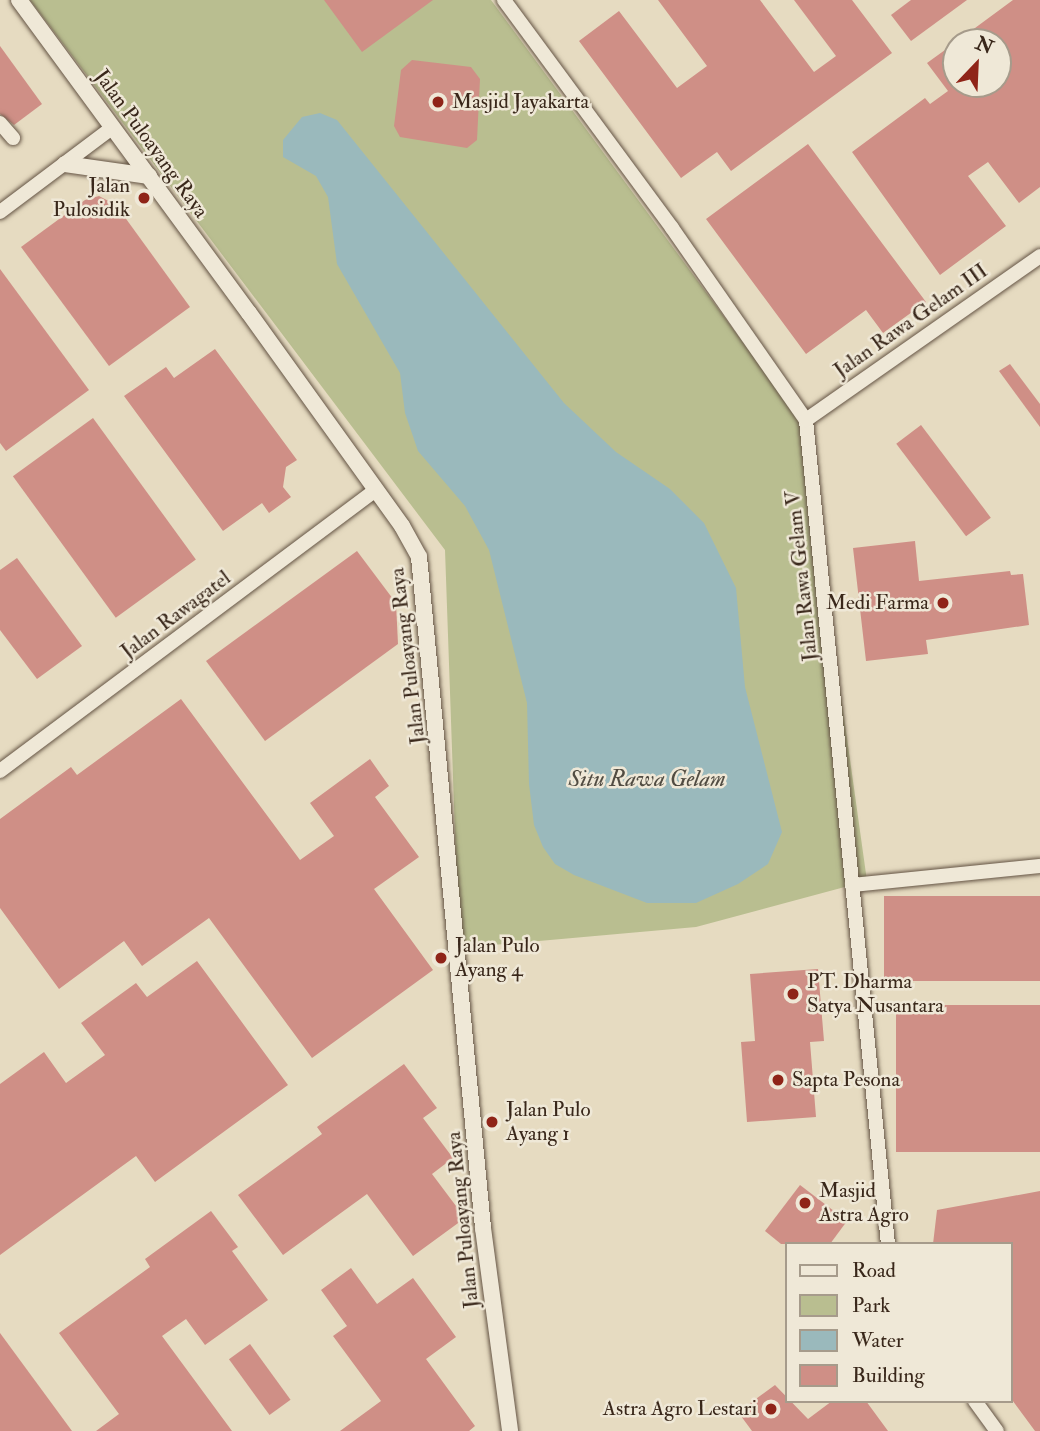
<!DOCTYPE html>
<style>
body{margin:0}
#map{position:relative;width:1040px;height:1431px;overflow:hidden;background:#e6dbc1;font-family:"IM FELL Double Pica",serif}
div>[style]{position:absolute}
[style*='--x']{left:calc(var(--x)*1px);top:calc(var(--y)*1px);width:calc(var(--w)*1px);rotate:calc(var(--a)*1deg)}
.green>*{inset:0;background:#b9be90}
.water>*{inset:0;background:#9ab9bc}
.building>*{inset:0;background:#cf8f86;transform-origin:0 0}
.roads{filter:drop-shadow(0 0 2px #645444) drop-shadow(0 0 2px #645444)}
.minor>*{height:14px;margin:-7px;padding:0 7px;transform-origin:7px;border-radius:7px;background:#efe8d7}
.tertiary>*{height:16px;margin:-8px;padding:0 8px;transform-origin:8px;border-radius:8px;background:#efe8d7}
.dots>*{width:19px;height:19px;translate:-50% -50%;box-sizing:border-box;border:4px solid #efe8d7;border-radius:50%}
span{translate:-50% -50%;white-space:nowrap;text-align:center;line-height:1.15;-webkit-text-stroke:5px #efe8d7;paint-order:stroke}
.poi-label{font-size:21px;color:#39271a}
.left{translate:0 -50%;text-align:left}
.right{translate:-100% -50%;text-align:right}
.street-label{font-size:21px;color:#39271a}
.water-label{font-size:23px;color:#514c42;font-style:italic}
.legend{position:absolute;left:785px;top:1242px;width:228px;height:161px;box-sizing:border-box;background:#efe8d7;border:2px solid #a69b8b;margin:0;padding:9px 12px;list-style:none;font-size:21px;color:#39271a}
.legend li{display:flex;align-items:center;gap:14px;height:35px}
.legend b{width:35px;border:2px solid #a69b8b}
.north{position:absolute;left:942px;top:28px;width:70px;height:70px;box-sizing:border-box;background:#efe8d7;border:2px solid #a69b8b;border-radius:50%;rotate:23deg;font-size:19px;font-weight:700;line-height:28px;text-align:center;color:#39271a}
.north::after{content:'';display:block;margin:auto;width:24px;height:32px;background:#8f2418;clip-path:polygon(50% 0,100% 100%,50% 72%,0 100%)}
</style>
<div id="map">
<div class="green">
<i style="clip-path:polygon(30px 0,491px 0,803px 424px,867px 881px,696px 927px,459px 948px,445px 550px)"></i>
</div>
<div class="water">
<i style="clip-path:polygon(320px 113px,337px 120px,564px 403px,616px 452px,670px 489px,704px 523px,736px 588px,745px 687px,782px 832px,768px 864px,738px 884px,696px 903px,647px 903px,574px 875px,555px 864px,543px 847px,534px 825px,529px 784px,527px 703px,489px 550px,465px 506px,418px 451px,405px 413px,400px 373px,337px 264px,328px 197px,316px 176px,283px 157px,283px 140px,302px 117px)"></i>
</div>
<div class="building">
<i style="clip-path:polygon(324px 0,433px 0,362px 52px)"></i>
<i style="clip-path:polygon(658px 0,760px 0,814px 72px,836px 56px,794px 0,852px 0,892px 53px,731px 171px,717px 152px,681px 178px,579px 41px,619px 11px,677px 88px,707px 66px)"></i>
<i style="clip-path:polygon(911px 0,967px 0,911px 41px,891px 15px)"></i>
<i style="clip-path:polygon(1013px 0,1040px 0,1040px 187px,1019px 203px,988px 162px,968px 176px,1006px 226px,940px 275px,852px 152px,925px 98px,930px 104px,948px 91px,927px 63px,956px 42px,956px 84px,998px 84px,998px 42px,956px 42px)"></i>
<i style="clip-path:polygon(0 46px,42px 104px,14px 125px,0 114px)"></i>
<i style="clip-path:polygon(412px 60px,471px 67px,480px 79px,477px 140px,467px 148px,400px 137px,394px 126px,401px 70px)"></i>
<i style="clip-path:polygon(808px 144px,926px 302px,883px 333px,866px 310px,806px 354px,706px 219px)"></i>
<i style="clip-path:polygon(99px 196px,116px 205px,190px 307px,109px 366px,21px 247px,85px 200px)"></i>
<i style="clip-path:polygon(0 269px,89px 390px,6px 451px,0 443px)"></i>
<i style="clip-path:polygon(215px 349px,297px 460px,286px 467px,283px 487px,291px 497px,269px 513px,262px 503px,223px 531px,124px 396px,166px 367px,174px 378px)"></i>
<i style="clip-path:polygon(1010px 364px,1040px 404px,1040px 427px,999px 371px)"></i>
<i style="left:93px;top:418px;width:175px;height:99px;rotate:54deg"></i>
<i style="left:921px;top:425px;width:116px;height:31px;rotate:53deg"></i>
<i style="clip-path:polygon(915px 541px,919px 581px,1010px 571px,1011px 575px,1023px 574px,1029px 625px,926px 640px,928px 654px,866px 661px,853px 548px)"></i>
<i style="clip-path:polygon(357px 551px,396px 603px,398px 644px,265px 741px,206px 661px)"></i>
<i style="clip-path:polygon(17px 558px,82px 646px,37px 679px,0 630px,0 570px)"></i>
<i style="clip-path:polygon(181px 699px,300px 860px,334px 836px,310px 803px,370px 759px,389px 786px,375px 797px,419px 857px,374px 889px,433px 970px,312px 1058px,209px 918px,142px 966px,124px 941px,59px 989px,0 908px,0 819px,71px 767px,77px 775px)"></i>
<i style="left:1040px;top:896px;width:85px;height:156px;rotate:90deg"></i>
<i style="clip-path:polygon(197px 961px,288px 1085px,155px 1182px,136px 1156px,0 1255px,0 1084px,44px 1052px,66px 1083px,105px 1055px,81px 1023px,136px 983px,147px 997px)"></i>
<i style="clip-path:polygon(818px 969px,824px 1041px,810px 1042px,816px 1117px,747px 1122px,741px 1042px,755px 1041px,750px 974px)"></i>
<i style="left:1040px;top:1005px;width:147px;height:144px;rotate:90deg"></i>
<i style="clip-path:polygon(404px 1064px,437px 1108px,423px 1118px,453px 1158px,432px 1174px,465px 1218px,413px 1256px,367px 1194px,283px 1255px,238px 1195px,322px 1134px,317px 1127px)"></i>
<i style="clip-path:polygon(800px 1185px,847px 1221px,830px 1244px,781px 1244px,765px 1231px)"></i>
<i style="clip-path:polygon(1040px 1191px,1040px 1431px,1035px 1431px,1010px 1397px,1010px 1244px,933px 1244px,937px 1210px)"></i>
<i style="clip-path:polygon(211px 1211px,238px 1247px,232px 1251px,268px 1300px,205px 1345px,186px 1319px,162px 1336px,232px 1431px,96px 1431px,119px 1414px,59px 1333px,150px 1267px,145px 1259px)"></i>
<i style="clip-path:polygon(351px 1268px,377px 1304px,413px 1278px,456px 1337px,426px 1359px,475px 1426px,469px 1431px,340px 1431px,381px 1401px,333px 1336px,347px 1326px,321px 1290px)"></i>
<i style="clip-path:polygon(0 1333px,72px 1431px,0 1431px)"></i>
<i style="left:250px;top:1344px;width:69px;height:26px;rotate:54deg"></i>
<i style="clip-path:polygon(775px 1385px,808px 1419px,832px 1401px,866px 1401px,888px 1431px,752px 1431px,738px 1412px)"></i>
</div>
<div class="roads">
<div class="minor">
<i style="--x:504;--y:0;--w:283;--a:53.6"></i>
<i style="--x:672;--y:228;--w:234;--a:55.1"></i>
<i style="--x:806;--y:420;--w:828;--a:84.32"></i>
<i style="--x:0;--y:123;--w:20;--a:49"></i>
<i style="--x:0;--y:212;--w:140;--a:-36.9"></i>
<i style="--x:806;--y:420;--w:286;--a:-35"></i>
<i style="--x:0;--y:771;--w:469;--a:-36.8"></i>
<i style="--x:852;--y:885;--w:189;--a:-5.8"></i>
<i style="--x:975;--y:1401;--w:37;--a:54"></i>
</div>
<div class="tertiary">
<i style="--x:19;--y:0;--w:388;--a:53.7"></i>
<i style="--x:249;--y:313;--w:262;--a:54.3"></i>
<i style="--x:402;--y:526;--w:35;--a:61"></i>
<i style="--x:419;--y:557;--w:674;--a:84.55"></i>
<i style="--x:483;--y:1228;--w:205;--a:82.4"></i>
<i style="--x:65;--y:164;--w:85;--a:8.1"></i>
</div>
</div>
<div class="dots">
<i style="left:438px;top:102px;background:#8f2418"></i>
<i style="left:144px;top:198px;background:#8f2418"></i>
<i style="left:943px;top:603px;background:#8f2418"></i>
<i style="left:441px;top:958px;background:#8f2418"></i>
<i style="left:793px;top:994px;background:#8f2418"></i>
<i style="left:778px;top:1080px;background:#8f2418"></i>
<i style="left:492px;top:1122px;background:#8f2418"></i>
<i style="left:805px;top:1203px;background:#8f2418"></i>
<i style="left:771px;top:1409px;background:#8f2418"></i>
</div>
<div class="poi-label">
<span class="left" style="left:452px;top:102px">Masjid Jayakarta</span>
<span class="right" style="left:130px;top:198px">Jalan<br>Pulosidik</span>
<span class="right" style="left:929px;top:603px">Medi Farma</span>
<span class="left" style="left:455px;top:958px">Jalan Pulo<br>Ayang 4</span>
<span class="left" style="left:807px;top:994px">PT. Dharma<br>Satya Nusantara</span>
<span class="left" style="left:792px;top:1080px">Sapta Pesona</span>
<span class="left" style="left:506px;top:1122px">Jalan Pulo<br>Ayang 1</span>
<span class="left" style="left:819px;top:1203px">Masjid<br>Astra Agro</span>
<span class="right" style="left:757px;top:1409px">Astra Agro Lestari</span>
</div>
<div class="street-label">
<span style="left:151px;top:144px;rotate:54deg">Jalan Puloayang Raya</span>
<span style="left:911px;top:321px;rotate:-35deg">Jalan Rawa Gelam III</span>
<span style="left:802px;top:576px;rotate:-96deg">Jalan Rawa Gelam V</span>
<span style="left:176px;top:615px;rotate:-37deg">Jalan Rawagatel</span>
<span style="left:408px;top:656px;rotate:-97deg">Jalan Puloayang Raya</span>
<span style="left:463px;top:1220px;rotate:-96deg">Jalan Puloayang Raya</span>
</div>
<div class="water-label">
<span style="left:647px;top:779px">Situ Rawa Gelam</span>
</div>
<ul class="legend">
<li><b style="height:9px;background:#efe8d7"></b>Road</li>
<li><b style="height:19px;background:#b9be90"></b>Park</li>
<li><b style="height:19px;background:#9ab9bc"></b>Water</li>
<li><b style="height:19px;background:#cf8f86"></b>Building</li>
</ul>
<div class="north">N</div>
</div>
